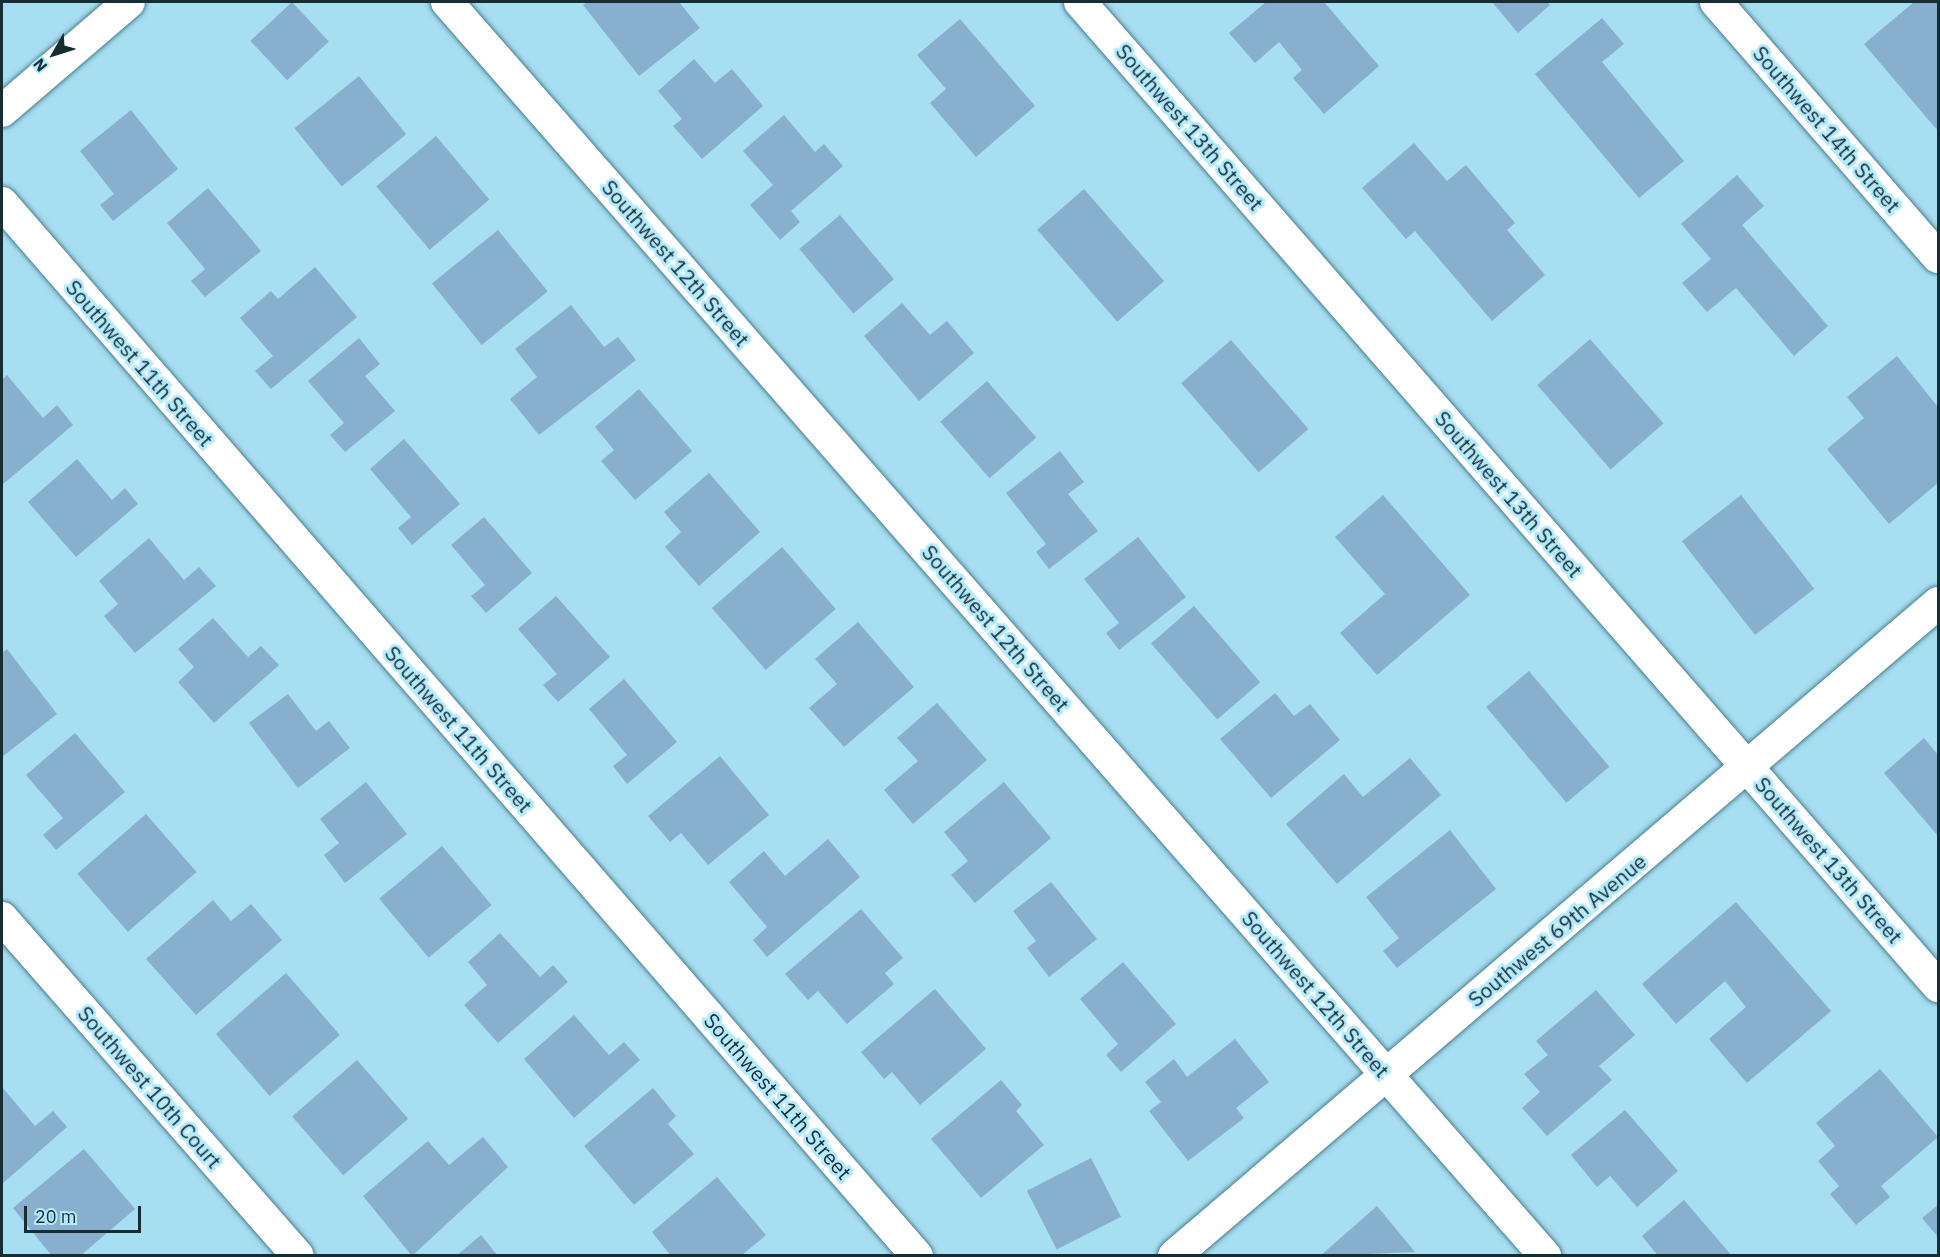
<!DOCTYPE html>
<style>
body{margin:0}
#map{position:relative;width:1940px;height:1257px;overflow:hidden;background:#a7def1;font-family:"IBM Plex Sans",sans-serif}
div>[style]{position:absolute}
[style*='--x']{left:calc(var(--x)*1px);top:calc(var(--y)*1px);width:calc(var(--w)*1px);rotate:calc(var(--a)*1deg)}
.building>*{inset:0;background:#88b0ce;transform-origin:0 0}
.roads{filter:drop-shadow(0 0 2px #4a7e8f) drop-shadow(0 0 2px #4a7e8f)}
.minor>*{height:32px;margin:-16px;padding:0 16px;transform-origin:16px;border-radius:16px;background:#fff}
span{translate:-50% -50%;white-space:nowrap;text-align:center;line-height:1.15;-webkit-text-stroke:6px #b4ebfe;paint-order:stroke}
.street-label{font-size:21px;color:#172d34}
.frame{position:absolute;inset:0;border:3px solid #172d34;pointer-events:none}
.north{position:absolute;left:24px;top:24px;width:60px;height:60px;-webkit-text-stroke:4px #b4ebfe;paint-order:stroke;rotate:231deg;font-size:16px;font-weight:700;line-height:24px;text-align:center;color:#172d34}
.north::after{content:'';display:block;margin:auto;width:21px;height:27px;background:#172d34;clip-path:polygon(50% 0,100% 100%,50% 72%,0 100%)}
.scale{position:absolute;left:24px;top:1206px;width:117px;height:27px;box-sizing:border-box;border:3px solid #172d34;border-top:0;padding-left:8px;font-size:18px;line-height:21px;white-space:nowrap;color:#172d34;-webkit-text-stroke:4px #b4ebfe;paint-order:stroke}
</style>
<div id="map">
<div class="building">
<i style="left:292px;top:2px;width:54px;height:57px;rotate:47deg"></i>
<i style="clip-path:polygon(587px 2px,679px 2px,700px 28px,639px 76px,583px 5px)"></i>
<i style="clip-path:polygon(1266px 2px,1324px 2px,1379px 66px,1324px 114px,1293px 78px,1302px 70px,1279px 42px,1255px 63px,1229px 33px)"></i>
<i style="clip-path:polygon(1492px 2px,1547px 2px,1550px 5px,1518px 33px)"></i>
<i style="clip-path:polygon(1914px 2px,1938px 3px,1938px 131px,1864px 44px)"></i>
<i style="clip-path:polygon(1602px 18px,1624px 44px,1602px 62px,1684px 161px,1639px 198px,1535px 74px)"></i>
<i style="clip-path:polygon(960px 19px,1035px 106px,976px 157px,930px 103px,946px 89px,917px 55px)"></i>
<i style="clip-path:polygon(694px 59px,715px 83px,732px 69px,763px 106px,702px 159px,673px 126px,682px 119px,658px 91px)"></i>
<i style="left:359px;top:76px;width:75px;height:83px;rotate:51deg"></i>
<i style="clip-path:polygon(131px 110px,178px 169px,113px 221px,100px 205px,114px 194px,80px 151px)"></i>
<i style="clip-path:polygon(784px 115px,815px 152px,824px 144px,843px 166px,791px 211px,800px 222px,780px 240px,750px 205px,773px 185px,743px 151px)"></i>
<i style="left:436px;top:136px;width:83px;height:78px;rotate:50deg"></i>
<i style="clip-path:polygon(1414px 143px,1447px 181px,1466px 165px,1515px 223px,1507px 230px,1545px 275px,1492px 321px,1415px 231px,1406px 239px,1362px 188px)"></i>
<i style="clip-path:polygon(1737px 175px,1764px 206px,1742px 225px,1828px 326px,1794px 356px,1736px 288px,1707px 312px,1682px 283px,1711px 259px,1681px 224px)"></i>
<i style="clip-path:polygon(208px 188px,261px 251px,205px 297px,191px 281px,205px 269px,167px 223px)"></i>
<i style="left:1084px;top:189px;width:122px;height:62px;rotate:49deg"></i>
<i style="left:840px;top:215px;width:84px;height:53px;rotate:50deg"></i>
<i style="left:498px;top:230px;width:79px;height:85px;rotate:51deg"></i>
<i style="clip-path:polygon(315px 267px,357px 317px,271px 389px,255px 371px,273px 356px,240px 318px,271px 291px,278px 299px)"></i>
<i style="clip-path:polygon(902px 303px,930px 335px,947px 321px,974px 353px,919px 401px,864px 336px)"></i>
<i style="clip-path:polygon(571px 305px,604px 347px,618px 337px,636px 360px,539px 435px,510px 399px,537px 377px,515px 349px)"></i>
<i style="clip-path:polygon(359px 338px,380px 364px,365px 376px,395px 411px,345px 452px,330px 435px,344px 423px,308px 381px)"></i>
<i style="left:1590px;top:339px;width:112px;height:70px;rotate:49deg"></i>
<i style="left:1231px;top:340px;width:118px;height:66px;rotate:49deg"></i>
<i style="clip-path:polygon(1897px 356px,1938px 407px,1938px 483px,1889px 524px,1827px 449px,1864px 418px,1847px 397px)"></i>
<i style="clip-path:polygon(7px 375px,43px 418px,57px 405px,73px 425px,2px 485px,2px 380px)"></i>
<i style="left:987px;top:381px;width:75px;height:62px;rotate:49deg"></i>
<i style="clip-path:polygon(639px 389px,692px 451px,635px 500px,601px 461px,614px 450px,595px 427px)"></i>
<i style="clip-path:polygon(404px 439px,460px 504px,412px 545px,398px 528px,411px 517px,370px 469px)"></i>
<i style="clip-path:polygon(1060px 451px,1084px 482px,1068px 494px,1098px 531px,1049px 569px,1036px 552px,1046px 544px,1006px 493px)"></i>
<i style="clip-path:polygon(77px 459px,112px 500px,125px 488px,138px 504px,76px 557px,28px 502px)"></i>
<i style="clip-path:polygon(709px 473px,760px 532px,699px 586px,665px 547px,681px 532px,664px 512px)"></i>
<i style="clip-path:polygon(1383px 495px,1470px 595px,1377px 675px,1340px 633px,1385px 594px,1335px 537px)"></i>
<i style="left:1741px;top:495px;width:119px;height:75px;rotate:52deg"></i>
<i style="clip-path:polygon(484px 517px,532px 573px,486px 613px,471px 596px,485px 585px,451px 545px)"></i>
<i style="clip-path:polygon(1138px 537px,1186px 597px,1119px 650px,1106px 633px,1119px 623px,1084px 579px)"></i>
<i style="clip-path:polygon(149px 538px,184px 580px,199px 567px,216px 586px,135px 653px,104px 616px,118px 604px,99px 581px)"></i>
<i style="left:782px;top:547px;width:82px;height:93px;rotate:49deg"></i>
<i style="clip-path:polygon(556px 596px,610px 657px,558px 702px,543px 685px,557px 674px,518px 629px)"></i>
<i style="left:1194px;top:606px;width:101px;height:57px;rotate:49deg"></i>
<i style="clip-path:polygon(213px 618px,248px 657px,261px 646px,279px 665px,214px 723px,178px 682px,194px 667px,178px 649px)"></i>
<i style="clip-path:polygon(858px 622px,914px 687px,844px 747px,809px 708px,837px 684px,815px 659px)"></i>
<i style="clip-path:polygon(7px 649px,57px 714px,2px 757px,2px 653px)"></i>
<i style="left:1529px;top:671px;width:125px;height:56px;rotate:50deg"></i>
<i style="clip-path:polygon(624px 679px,677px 742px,627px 784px,613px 766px,627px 755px,589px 709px)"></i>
<i style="clip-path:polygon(1275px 693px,1294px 716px,1310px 704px,1340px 740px,1271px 798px,1220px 739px)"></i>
<i style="clip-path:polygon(288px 694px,316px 731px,329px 721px,350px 748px,298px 788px,249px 723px)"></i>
<i style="clip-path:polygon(937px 703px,987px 760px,913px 824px,884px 790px,918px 761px,897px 738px)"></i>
<i style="clip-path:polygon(75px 733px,125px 792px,56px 850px,43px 835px,63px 818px,26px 775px)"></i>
<i style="clip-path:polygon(1924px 738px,1938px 755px,1938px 836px,1884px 773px)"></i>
<i style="clip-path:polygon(720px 756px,769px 815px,708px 865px,681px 833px,670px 842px,648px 816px)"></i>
<i style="clip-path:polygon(1410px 758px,1441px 795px,1337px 884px,1286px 824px,1344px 774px,1363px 797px)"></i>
<i style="clip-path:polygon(366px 782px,407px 834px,345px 883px,324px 855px,339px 843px,320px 819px)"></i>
<i style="clip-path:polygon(1004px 782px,1051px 838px,975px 903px,951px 875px,968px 861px,944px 832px)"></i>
<i style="left:146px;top:814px;width:77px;height:91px;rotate:49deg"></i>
<i style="clip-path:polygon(1450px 830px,1496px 889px,1397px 968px,1383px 951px,1399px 938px,1366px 897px)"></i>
<i style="clip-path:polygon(828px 839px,860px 877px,767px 957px,753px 940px,767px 927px,729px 882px,764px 851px,785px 876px)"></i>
<i style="left:442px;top:846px;width:77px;height:82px;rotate:50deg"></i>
<i style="clip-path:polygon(1051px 882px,1097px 939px,1049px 977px,1027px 948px,1036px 941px,1013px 911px)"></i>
<i style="clip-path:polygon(213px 900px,231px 921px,251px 904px,282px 940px,196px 1015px,146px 959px)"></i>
<i style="clip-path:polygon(1736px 902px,1831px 1011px,1747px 1083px,1709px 1039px,1746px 1007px,1725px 981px,1676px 1024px,1642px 984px)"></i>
<i style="clip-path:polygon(861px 909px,903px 958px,885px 973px,894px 984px,847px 1024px,818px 991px,808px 1000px,785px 974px)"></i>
<i style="clip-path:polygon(500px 933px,540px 977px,553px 965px,568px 982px,498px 1043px,464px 1005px,487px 985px,468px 962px)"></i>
<i style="clip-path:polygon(1123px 962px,1176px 1024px,1121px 1072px,1106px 1055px,1118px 1044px,1080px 999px)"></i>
<i style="left:286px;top:973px;width:82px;height:93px;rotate:49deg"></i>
<i style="clip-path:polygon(935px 989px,986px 1049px,920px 1105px,892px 1072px,884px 1079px,861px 1052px)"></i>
<i style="clip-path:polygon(1596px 990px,1635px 1035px,1599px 1066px,1612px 1080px,1547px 1136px,1522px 1108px,1540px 1092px,1524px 1074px,1548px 1055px,1536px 1041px)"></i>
<i style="clip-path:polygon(574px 1015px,609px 1055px,624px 1042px,640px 1060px,574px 1118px,524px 1059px)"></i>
<i style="clip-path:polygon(1235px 1039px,1269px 1082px,1236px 1108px,1244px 1118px,1188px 1161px,1149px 1111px,1161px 1102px,1145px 1082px,1174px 1059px,1187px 1077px)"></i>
<i style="left:357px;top:1060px;width:78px;height:86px;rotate:49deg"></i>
<i style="clip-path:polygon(1880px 1069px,1938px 1137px,1881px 1186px,1890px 1197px,1856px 1225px,1830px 1194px,1839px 1186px,1818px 1161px,1835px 1146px,1816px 1123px)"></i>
<i style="clip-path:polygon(1001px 1080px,1022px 1105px,1016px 1111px,1044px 1145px,981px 1198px,931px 1139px)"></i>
<i style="clip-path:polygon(2px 1087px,35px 1126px,53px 1111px,67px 1127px,2px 1184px)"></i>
<i style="clip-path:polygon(653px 1088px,676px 1116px,668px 1124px,694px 1154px,634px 1205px,584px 1146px)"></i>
<i style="clip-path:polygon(1625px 1110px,1678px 1171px,1637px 1207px,1610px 1176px,1597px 1187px,1571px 1155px)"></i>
<i style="clip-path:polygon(483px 1137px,508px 1167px,412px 1256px,363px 1196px,428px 1141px,449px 1165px)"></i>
<i style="clip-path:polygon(84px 1149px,135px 1209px,80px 1256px,52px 1256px,13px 1208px)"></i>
<i style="left:1091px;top:1158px;width:66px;height:72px;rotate:63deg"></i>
<i style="clip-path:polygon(717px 1177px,766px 1235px,741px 1256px,671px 1256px,652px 1232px)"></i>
<i style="clip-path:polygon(1684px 1200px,1732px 1256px,1658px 1256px,1642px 1236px)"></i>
<i style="clip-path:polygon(1938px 1205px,1938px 1237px,1922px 1218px)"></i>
<i style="clip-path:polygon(1377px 1206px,1415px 1252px,1320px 1256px)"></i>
<i style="clip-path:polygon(481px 1235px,498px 1256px,456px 1256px)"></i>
</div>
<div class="roads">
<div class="minor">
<i style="--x:447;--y:2;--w:1667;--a:48.79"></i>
<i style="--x:1080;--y:2;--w:1306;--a:48.91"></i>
<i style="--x:1716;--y:2;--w:338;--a:49"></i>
<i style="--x:2;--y:111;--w:167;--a:-40.6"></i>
<i style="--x:2;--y:203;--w:1395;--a:49.01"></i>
<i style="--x:2;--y:918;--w:449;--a:48.8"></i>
<i style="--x:1174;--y:1256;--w:1005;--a:-40.52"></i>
</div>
</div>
<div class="street-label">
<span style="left:1190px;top:127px;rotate:49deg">Southwest 13th Street</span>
<span style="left:1827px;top:129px;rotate:49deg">Southwest 14th Street</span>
<span style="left:676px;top:263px;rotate:49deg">Southwest 12th Street</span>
<span style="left:140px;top:363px;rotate:49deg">Southwest 11th Street</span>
<span style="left:1509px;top:494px;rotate:49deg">Southwest 13th Street</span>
<span style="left:996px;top:628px;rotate:49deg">Southwest 12th Street</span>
<span style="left:459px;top:729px;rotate:49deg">Southwest 11th Street</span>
<span style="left:1829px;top:860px;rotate:49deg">Southwest 13th Street</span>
<span style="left:1557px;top:930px;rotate:-40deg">Southwest 69th Avenue</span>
<span style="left:1316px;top:994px;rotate:49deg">Southwest 12th Street</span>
<span style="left:150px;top:1087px;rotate:49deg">Southwest 10th Court</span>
<span style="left:778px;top:1096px;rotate:49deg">Southwest 11th Street</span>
</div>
<div class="frame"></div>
<div class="north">N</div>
<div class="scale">20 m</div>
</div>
